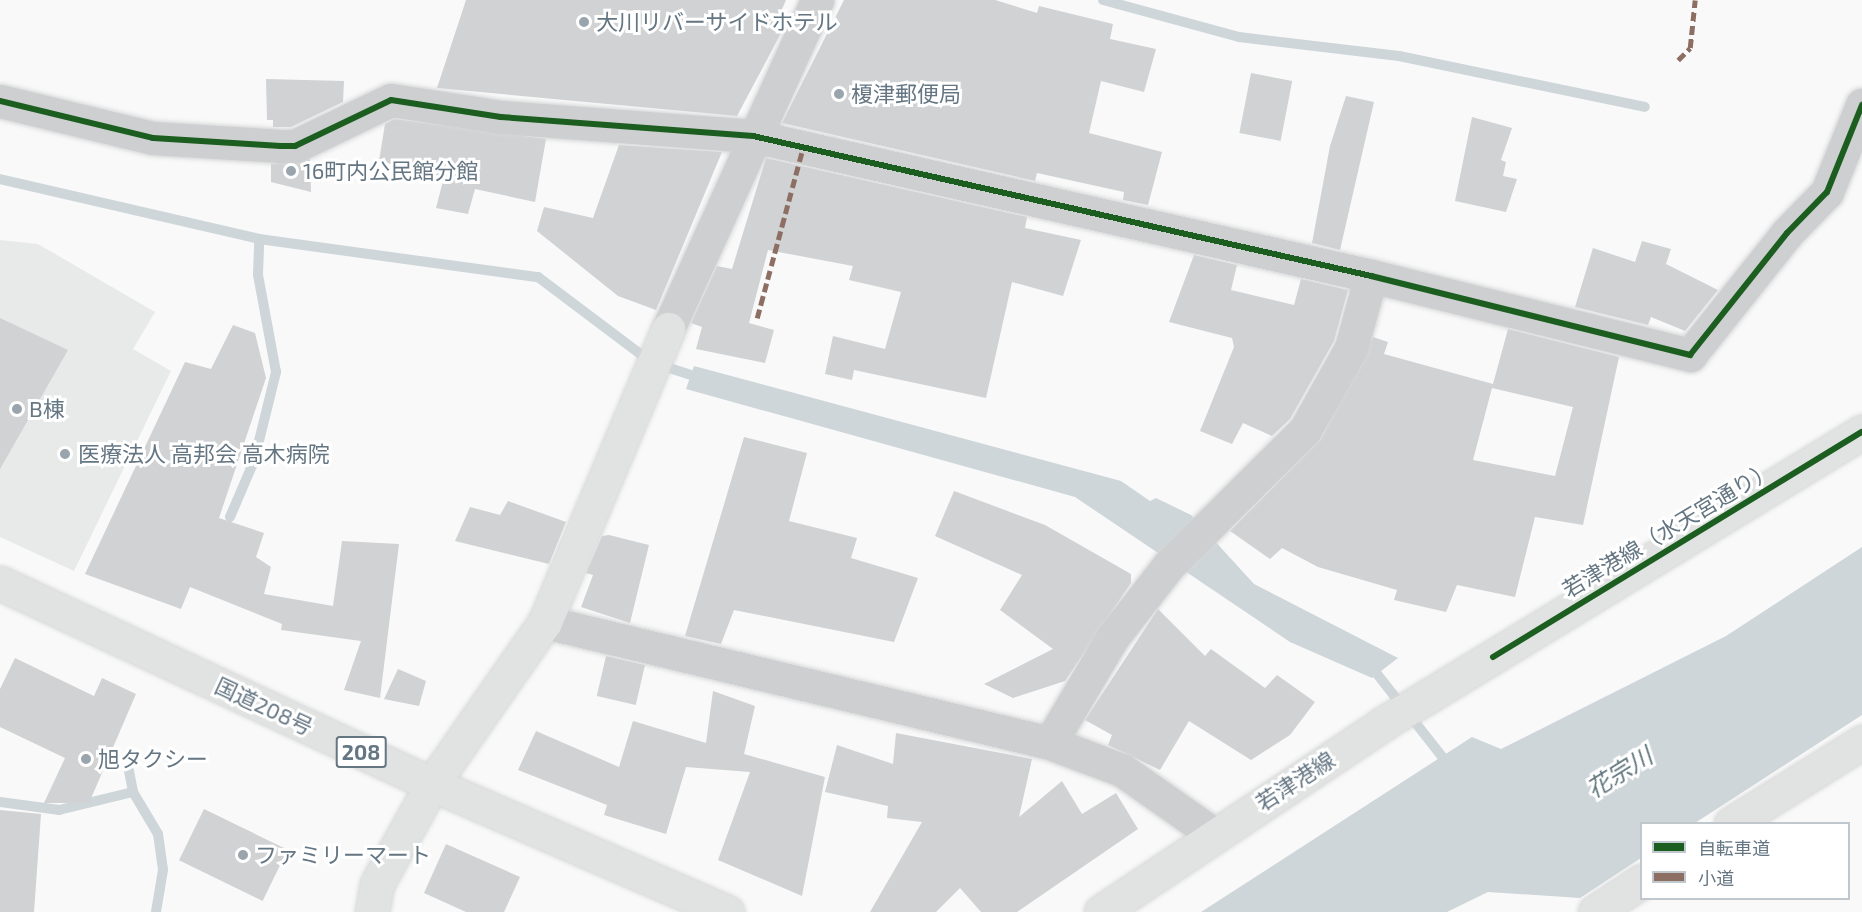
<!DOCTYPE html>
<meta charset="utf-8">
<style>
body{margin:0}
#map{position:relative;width:1862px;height:912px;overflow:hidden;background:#f9f9f9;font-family:"Exo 2","Noto Sans JP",sans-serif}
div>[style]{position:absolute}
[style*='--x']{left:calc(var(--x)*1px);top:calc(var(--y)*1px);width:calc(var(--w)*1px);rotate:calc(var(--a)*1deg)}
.built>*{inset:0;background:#e8e9e9}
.water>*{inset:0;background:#ced6d9}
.stream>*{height:10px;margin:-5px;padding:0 5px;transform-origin:5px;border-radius:5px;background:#ced6d9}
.building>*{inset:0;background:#d0d2d3;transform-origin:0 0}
.roads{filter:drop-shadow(0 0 2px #d5d6d7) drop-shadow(0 0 2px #d5d6d7)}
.street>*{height:33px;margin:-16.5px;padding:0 16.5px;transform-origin:16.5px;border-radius:16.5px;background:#cecfd0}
.secondary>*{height:33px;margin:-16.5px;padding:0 16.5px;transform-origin:16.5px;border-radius:16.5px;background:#e1e2e2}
.highway>*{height:33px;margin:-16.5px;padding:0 16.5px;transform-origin:16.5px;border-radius:16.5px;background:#e1e2e2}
.quiet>*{height:4.5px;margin-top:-2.25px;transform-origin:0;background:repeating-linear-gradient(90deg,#8d6e63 0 9px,transparent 0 13.5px)}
.cycleway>*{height:6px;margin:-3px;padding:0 3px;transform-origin:3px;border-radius:3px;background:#1b5e20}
.dots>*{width:16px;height:16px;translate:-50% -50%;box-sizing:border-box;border:3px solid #fff;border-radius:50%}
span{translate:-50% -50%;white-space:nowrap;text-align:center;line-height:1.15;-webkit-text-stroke:6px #fff;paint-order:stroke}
.shield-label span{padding:2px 4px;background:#fff;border:2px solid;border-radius:4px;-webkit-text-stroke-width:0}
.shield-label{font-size:21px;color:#657683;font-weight:700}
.poi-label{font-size:22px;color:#657683}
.left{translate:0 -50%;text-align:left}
.street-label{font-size:22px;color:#657683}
.water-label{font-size:24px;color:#60757c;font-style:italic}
.legend{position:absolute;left:1640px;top:822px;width:210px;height:78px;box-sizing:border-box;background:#fff;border:2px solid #c1c8cd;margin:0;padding:8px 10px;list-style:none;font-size:18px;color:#657683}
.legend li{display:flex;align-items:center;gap:12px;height:30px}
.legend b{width:30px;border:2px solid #c1c8cd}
</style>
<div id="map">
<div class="built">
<i style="clip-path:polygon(0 240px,38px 244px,155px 312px,133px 349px,171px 371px,74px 571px,0 537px)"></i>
</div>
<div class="water">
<i style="clip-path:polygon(694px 366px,1121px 481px,1150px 501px,1156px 498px,1191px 515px,1254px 584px,1398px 658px,1372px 678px,1290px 642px,1075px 497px,686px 389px)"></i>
<i style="clip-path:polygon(1862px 547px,1862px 715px,1695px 823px,1642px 824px,1641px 858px,1580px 898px,1488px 892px,1447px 912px,1201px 912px,1472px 737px,1501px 749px,1726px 636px)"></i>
</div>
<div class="stream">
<i style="--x:1103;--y:0;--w:141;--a:15.2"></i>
<i style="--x:1239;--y:37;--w:161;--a:6.8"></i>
<i style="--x:1399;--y:56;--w:251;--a:11.7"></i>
<i style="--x:0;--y:179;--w:266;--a:13"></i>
<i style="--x:259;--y:239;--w:282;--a:7.8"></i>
<i style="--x:538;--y:277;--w:141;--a:37"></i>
<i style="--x:651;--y:362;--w:55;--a:18.1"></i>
<i style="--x:230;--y:517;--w:61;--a:-66.8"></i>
<i style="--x:254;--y:461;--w:92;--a:-76.1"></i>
<i style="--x:276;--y:372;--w:99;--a:-100.5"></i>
<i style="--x:258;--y:275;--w:36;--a:-88"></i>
<i style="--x:1370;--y:665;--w:131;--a:51.8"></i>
<i style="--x:129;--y:771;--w:21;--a:79"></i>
<i style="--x:0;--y:802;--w:60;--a:7.7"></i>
<i style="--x:59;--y:810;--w:76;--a:-13.7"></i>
<i style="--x:133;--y:792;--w:49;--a:59.2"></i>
<i style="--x:158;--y:834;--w:36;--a:82"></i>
<i style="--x:163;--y:870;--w:43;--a:99.5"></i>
</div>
<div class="building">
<i style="clip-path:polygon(466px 0,786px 0,779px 16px,788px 20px,737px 116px,437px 88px)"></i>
<i style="clip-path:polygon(844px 0,995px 0,1037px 13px,1039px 6px,1113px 24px,1110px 39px,1156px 49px,1144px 92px,1101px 81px,1089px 133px,1162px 152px,1148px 205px,1123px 200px,1124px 192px,1037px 173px,1035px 181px,782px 123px)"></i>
<i style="left:1251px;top:73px;width:42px;height:61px;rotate:11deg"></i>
<i style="clip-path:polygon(266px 79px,344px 81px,343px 102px,291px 127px,273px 127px,273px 120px,267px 120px)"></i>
<i style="clip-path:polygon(1346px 96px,1374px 102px,1340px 250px,1312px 243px,1330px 146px)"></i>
<i style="clip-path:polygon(1472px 117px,1512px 128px,1501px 160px,1506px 162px,1503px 176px,1517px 179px,1506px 212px,1455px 201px)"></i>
<i style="clip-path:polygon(394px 119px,546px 139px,535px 202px,475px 189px,468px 214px,436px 208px,444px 177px,379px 161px,385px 124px)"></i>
<i style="clip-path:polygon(619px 145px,722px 152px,656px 310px,618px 296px,537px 231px,544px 207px,593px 218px)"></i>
<i style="clip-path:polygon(766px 158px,1027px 217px,1025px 228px,1081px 240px,1063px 296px,1012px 282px,986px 398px,854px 370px,852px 380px,825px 374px,833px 336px,885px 349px,901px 292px,849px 280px,853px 266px,768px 250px,749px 323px,774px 330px,765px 363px,696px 349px,702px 327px,691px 323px,717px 266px,732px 269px)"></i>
<i style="clip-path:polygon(310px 159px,311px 192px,271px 182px,271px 164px)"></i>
<i style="clip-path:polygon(1642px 241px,1671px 249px,1666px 264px,1718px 290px,1685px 331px,1651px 317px,1648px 325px,1575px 307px,1593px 248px,1635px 262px)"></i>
<i style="clip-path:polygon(1194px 255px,1237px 265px,1231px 290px,1294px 305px,1301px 279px,1348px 290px,1334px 341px,1290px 419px,1272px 436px,1243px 423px,1232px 444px,1200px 431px,1234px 347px,1232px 338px,1169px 322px)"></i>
<i style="clip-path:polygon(0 318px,68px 350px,0 469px)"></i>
<i style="clip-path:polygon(233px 325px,255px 333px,266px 378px,219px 518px,264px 533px,256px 557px,271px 567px,264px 594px,333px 606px,342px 541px,399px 544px,380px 698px,344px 690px,361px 641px,281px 630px,282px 624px,190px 587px,181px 609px,85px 574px,185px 362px,211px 369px)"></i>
<i style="clip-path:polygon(evenodd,1508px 329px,1619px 357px,1583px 525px,1535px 517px,1515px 597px,1457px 585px,1446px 612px,1394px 600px,1397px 590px,1318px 567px,1282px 548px,1270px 559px,1230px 531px,1321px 439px,1373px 337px,1388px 342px,1384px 354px,1493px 384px,1508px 329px,1492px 388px,1573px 407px,1555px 476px,1473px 460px,1492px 388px)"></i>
<i style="clip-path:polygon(744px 437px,807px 453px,789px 521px,857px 538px,851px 558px,918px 578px,894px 642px,734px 610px,721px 644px,685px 636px)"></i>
<i style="clip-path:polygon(954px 491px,1045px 525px,1131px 574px,1131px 583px,1065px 681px,1013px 698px,984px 684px,1053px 649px,1000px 610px,1022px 575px,935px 536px)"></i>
<i style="clip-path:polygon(508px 501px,566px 522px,549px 564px,455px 541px,470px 507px,500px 515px)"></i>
<i style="clip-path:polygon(609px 535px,649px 545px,630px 623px,581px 607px,593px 575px,586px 573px,602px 536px)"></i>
<i style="clip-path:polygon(1158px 609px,1205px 656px,1211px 649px,1265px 688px,1277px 675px,1315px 702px,1290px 735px,1251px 760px,1189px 721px,1160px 770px,1108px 745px,1112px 735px,1085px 720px)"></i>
<i style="left:606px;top:656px;width:40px;height:41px;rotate:13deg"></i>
<i style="clip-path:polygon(15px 658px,94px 696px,102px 678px,136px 694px,89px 803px,44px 803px,65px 758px,0 727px,0 689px)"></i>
<i style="clip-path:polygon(398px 669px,426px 681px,419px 706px,384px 699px)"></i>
<i style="clip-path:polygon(713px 691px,755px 706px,744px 754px,825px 777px,802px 896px,718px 860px,750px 772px,686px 767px,666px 834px,604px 815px,607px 805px,518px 770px,536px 731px,619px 767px,633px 721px,706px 743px)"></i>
<i style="clip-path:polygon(896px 733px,1032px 759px,1019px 817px,1062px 781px,1082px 814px,1116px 793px,1138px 829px,1017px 912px,981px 912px,960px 888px,936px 912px,870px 912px,922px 822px,887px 818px,888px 806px,825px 792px,837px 745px,893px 764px)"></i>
<i style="left:204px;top:809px;width:93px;height:57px;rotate:26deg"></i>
<i style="clip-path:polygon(0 810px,41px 814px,34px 912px,0 912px)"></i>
<i style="clip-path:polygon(446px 844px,520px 877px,504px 912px,466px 912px,424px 893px)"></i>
</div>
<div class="roads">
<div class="street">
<i style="--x:0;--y:101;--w:157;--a:13.6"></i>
<i style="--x:153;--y:138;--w:128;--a:3.6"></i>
<i style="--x:281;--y:146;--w:14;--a:0"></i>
<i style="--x:295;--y:146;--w:106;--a:-25.6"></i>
<i style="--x:391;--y:100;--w:111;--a:8.8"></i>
<i style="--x:501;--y:117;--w:253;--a:4.3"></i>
<i style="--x:753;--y:136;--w:634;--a:12.76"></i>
<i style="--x:1371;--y:276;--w:329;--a:13.9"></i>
<i style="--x:1690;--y:355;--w:156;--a:-51.5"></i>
<i style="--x:1787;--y:233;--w:57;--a:-45.7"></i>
<i style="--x:1827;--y:192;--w:94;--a:-68.1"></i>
<i style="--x:668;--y:329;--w:361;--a:-65.6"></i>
<i style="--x:545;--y:622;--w:519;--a:13.47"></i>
<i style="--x:1050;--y:743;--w:77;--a:20.6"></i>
<i style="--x:1122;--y:770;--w:111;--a:35.1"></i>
<i style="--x:1050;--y:743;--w:122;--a:-59.4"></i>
<i style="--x:1112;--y:638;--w:93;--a:-52"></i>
<i style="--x:1169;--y:565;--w:192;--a:-44.8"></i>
<i style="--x:1305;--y:430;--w:94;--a:-60.7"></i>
<i style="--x:1351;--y:348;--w:75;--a:-74.5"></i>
</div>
<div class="secondary">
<i style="--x:1731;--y:824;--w:155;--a:-32"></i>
<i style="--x:372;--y:912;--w:28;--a:-80"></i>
<i style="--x:377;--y:884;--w:114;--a:-61.2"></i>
<i style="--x:432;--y:784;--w:198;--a:-55.1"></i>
<i style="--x:545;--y:622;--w:318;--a:-67.2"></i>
<i style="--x:1101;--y:912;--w:340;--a:-33.7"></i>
<i style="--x:1384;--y:723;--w:560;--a:-31.33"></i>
<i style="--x:1595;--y:912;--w:56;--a:-33.4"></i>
</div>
<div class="highway">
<i style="--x:0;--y:583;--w:476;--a:25"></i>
<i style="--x:432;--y:784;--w:322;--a:23.5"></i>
</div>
</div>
<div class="quiet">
<i style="--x:1678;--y:60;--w:17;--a:-45"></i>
<i style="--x:1690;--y:48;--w:48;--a:-84.1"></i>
<i style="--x:757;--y:318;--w:177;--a:-74.9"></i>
</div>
<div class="cycleway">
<i style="--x:0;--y:101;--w:157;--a:13.6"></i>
<i style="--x:153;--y:138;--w:128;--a:3.6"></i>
<i style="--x:281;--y:146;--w:14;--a:0"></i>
<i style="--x:295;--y:146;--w:106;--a:-25.6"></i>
<i style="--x:391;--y:100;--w:111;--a:8.8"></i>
<i style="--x:501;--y:117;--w:253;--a:4.3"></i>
<i style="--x:753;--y:136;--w:634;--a:12.76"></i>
<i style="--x:1371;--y:276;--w:329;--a:13.9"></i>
<i style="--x:1690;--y:355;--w:156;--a:-51.5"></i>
<i style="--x:1787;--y:233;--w:57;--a:-45.7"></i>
<i style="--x:1827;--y:192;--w:94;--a:-68.1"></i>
<i style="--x:1493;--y:657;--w:432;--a:-31.4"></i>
</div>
<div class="dots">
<i style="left:584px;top:22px;background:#99a4ac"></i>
<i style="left:839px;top:94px;background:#99a4ac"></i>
<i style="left:291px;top:171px;background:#99a4ac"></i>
<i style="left:17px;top:409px;background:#99a4ac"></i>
<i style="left:65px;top:454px;background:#99a4ac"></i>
<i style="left:86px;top:759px;background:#99a4ac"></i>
<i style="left:243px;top:855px;background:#99a4ac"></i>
</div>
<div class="shield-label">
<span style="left:361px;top:752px">208</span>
</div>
<div class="poi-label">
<span class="left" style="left:596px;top:22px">大川リバーサイドホテル</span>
<span class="left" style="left:851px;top:94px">榎津郵便局</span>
<span class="left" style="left:303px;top:171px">16町内公民館分館</span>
<span class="left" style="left:29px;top:409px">B棟</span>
<span class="left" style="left:78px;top:454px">医療法人 高邦会 高木病院</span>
<span class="left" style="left:98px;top:759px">旭タクシー</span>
<span class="left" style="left:255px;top:855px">ファミリーマート</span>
</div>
<div class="street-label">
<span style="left:1668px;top:529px;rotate:-31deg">若津港線（水天宮通り）</span>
<span style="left:264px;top:706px;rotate:25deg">国道208号</span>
<span style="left:1295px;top:781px;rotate:-33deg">若津港線</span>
</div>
<div class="water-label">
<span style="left:1619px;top:772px;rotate:-32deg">花宗川</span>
</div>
<ul class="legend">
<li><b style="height:8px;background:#1b5e20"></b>自転車道</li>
<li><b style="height:8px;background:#8d6e63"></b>小道</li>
</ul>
</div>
